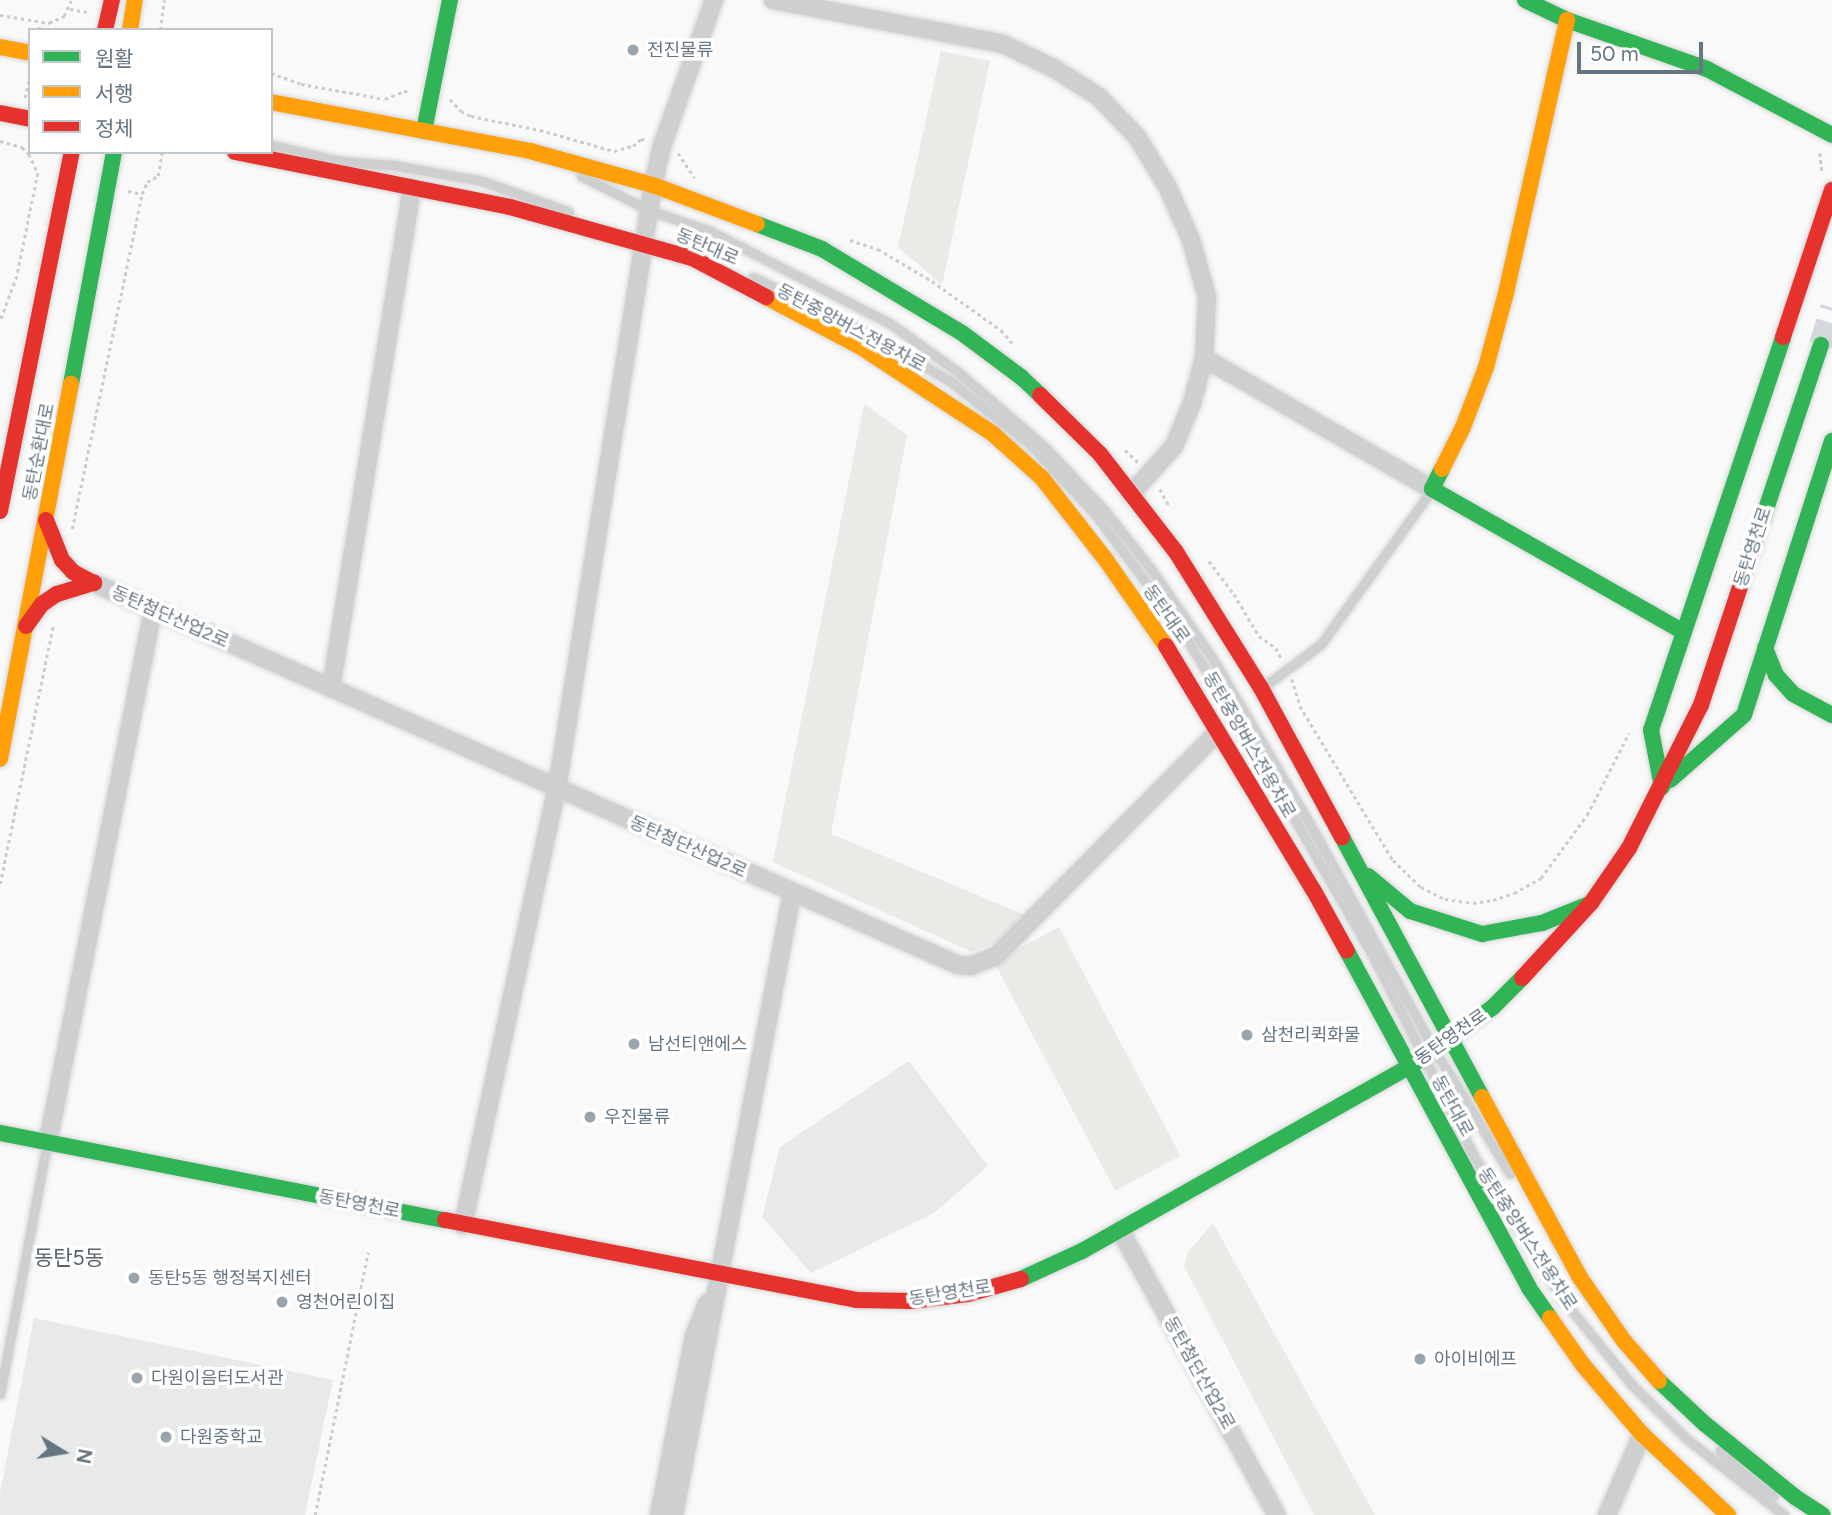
<!DOCTYPE html>
<meta charset="utf-8">
<style>
body{margin:0}
#map{position:relative;width:1832px;height:1515px;overflow:hidden;background:#f9f9f9;font-family:Figtree,"Noto Sans KR",sans-serif}
div>[style]{position:absolute}
[style*='--x']{left:calc(var(--x)*1px);top:calc(var(--y)*1px);width:calc(var(--w)*1px);rotate:calc(var(--a)*1deg)}
.built>*{inset:0;background:#e8e9e9}
.green>*{inset:0;background:#e8ebe6;transform-origin:0 0}
.secondary-tunnel>*{height:24px;margin-top:-12px;transform-origin:0;background:repeating-linear-gradient(90deg,#d4d8dc 0 24px,transparent 0 36px)}
.path>*{height:2.5px;margin-top:-1.25px;transform-origin:0;background:repeating-linear-gradient(90deg,#cbcccd 0 3.5px,transparent 0 7px)}
.roads{filter:drop-shadow(0 0 2px #d5d6d7) drop-shadow(0 0 2px #d5d6d7)}
.lane>*{height:9px;margin:-4.5px;padding:0 4.5px;transform-origin:4.5px;border-radius:4.5px;background:#cecfd0}
.street>*{height:18px;margin:-9px;padding:0 9px;transform-origin:9px;border-radius:9px;background:#cecfd0}
.fast>*{height:16px;margin:-8px;padding:0 8px;transform-origin:8px;border-radius:8px;background:#30b455}
.slow>*{height:16px;margin:-8px;padding:0 8px;transform-origin:8px;border-radius:8px;background:#ff9f0a}
.jam>*{height:16px;margin:-8px;padding:0 8px;transform-origin:8px;border-radius:8px;background:#e5322d}
.dots>*{width:19px;height:19px;translate:-50% -50%;box-sizing:border-box;border:4px solid #fff;border-radius:50%}
span{translate:-50% -50%;white-space:nowrap;text-align:center;line-height:1.15;-webkit-text-stroke:7px #fff;paint-order:stroke}
.poi-label{font-size:18px;color:#657683}
.left{translate:0 -50%;text-align:left}
.street-label{font-size:18px;color:#657683}
.quarter-label{font-size:21px;color:#57646e}
.legend{position:absolute;left:28px;top:28px;width:245px;height:126px;box-sizing:border-box;background:#fff;border:2px solid #c1c8cd;margin:0;padding:9px 12px;list-style:none;font-size:21px;color:#657683}
.legend li{display:flex;align-items:center;gap:14px;height:35px}
.legend b{width:35px;border:2px solid #c1c8cd}
.north{position:absolute;left:28px;top:1417px;width:70px;height:70px;-webkit-text-stroke:5px #fff;paint-order:stroke;rotate:101deg;font-size:19px;font-weight:700;line-height:28px;text-align:center;color:#657683}
.north::after{content:'';display:block;margin:auto;width:24px;height:32px;background:#657683;clip-path:polygon(50% 0,100% 100%,50% 72%,0 100%)}
.scale{position:absolute;left:1577px;top:42px;width:126px;height:32px;box-sizing:border-box;border:4px solid #657683;border-top:0;padding-left:9px;font-size:21px;line-height:24px;white-space:nowrap;color:#657683;-webkit-text-stroke:5px #fff;paint-order:stroke}
</style>
<div id="map">
<div class="built">
<i style="clip-path:polygon(909px 1061px,988px 1166px,934px 1213px,811px 1273px,762px 1217px,780px 1147px)"></i>
<i style="clip-path:polygon(34px 1318px,333px 1380px,305px 1515px,0 1515px,0 1493px)"></i>
</div>
<div class="green">
<i style="clip-path:polygon(941px 51px,990px 61px,942px 285px,898px 247px)"></i>
<i style="clip-path:polygon(864px 404px,907px 435px,831px 834px,1025px 915px,1007px 938px,972px 952px,773px 862px)"></i>
<i style="left:1059px;top:927px;width:259px;height:74px;rotate:62deg"></i>
<i style="clip-path:polygon(1213px 1223px,1375px 1515px,1314px 1515px,1184px 1266px,1188px 1252px)"></i>
</div>
<div class="secondary-tunnel">
<i style="--x:1821;--y:345;--w:39;--a:-73"></i>
</div>
<div class="path">
<i style="--x:70;--y:9;--w:17;--a:10"></i>
<i style="--x:0;--y:15;--w:50;--a:9.3"></i>
<i style="--x:49;--y:23;--w:17;--a:-25"></i>
<i style="--x:64;--y:16;--w:17;--a:-66"></i>
<i style="--x:39;--y:30;--w:7;--a:-82"></i>
<i style="--x:160;--y:30;--w:30;--a:-82"></i>
<i style="--x:271;--y:73;--w:32;--a:20"></i>
<i style="--x:301;--y:84;--w:85;--a:10.1"></i>
<i style="--x:385;--y:99;--w:21;--a:-23"></i>
<i style="--x:404;--y:91;--w:5;--a:11"></i>
<i style="--x:25;--y:98;--w:25;--a:-78"></i>
<i style="--x:450;--y:99;--w:16;--a:47"></i>
<i style="--x:461;--y:111;--w:11;--a:27"></i>
<i style="--x:471;--y:116;--w:70;--a:11.5"></i>
<i style="--x:540;--y:130;--w:77;--a:15.8"></i>
<i style="--x:614;--y:151;--w:20;--a:-15"></i>
<i style="--x:633;--y:146;--w:11;--a:-41"></i>
<i style="--x:641;--y:139;--w:5;--a:11"></i>
<i style="--x:0;--y:141;--w:23;--a:15"></i>
<i style="--x:22;--y:147;--w:10;--a:45"></i>
<i style="--x:29;--y:154;--w:21;--a:65"></i>
<i style="--x:38;--y:173;--w:105;--a:101.5"></i>
<i style="--x:17;--y:276;--w:49;--a:110.3"></i>
<i style="--x:678;--y:153;--w:30;--a:56"></i>
<i style="--x:1820;--y:153;--w:18;--a:84"></i>
<i style="--x:128;--y:191;--w:14;--a:12"></i>
<i style="--x:850;--y:240;--w:29;--a:18"></i>
<i style="--x:878;--y:249;--w:63;--a:30.7"></i>
<i style="--x:932;--y:281;--w:85;--a:35.4"></i>
<i style="--x:1001;--y:330;--w:20;--a:49"></i>
<i style="--x:1125;--y:450;--w:18;--a:43"></i>
<i style="--x:1160;--y:489;--w:21;--a:62"></i>
<i style="--x:72;--y:529;--w:342;--a:-78.2"></i>
<i style="--x:142;--y:194;--w:13;--a:-67"></i>
<i style="--x:147;--y:182;--w:13;--a:-29"></i>
<i style="--x:158;--y:176;--w:24;--a:-81"></i>
<i style="--x:1209;--y:561;--w:41;--a:52.9"></i>
<i style="--x:1234;--y:594;--w:49;--a:59.2"></i>
<i style="--x:1259;--y:636;--w:21;--a:35"></i>
<i style="--x:1276;--y:648;--w:11;--a:63"></i>
<i style="--x:1292;--y:679;--w:28;--a:73"></i>
<i style="--x:1300;--y:706;--w:180;--a:58.9"></i>
<i style="--x:1393;--y:860;--w:39;--a:44"></i>
<i style="--x:1421;--y:887;--w:27;--a:27"></i>
<i style="--x:1445;--y:899;--w:28;--a:8"></i>
<i style="--x:1473;--y:903;--w:20;--a:-9"></i>
<i style="--x:1493;--y:900;--w:22;--a:-18"></i>
<i style="--x:1514;--y:893;--w:31;--a:-29"></i>
<i style="--x:1541;--y:878;--w:78;--a:-53.9"></i>
<i style="--x:1587;--y:815;--w:92;--a:-62.9"></i>
<i style="--x:0;--y:884;--w:264;--a:-78.4"></i>
<i style="--x:315;--y:1515;--w:268;--a:-78.6"></i>
</div>
<div class="roads">
<div class="lane">
<i style="--x:271;--y:145;--w:70;--a:13.2"></i>
<i style="--x:339;--y:161;--w:54;--a:4.2"></i>
<i style="--x:393;--y:165;--w:90;--a:10.2"></i>
<i style="--x:482;--y:181;--w:92;--a:19.6"></i>
<i style="--x:581;--y:176;--w:76;--a:26.6"></i>
<i style="--x:649;--y:210;--w:65;--a:19"></i>
<i style="--x:710;--y:231;--w:203;--a:27.2"></i>
<i style="--x:891;--y:324;--w:82;--a:35.6"></i>
<i style="--x:958;--y:372;--w:115;--a:40.8"></i>
<i style="--x:1045;--y:447;--w:89;--a:46.8"></i>
<i style="--x:1106;--y:512;--w:73;--a:51.7"></i>
<i style="--x:1151;--y:569;--w:109;--a:55.4"></i>
<i style="--x:1213;--y:659;--w:199;--a:59.6"></i>
<i style="--x:1314;--y:831;--w:249;--a:61.2"></i>
<i style="--x:1434;--y:1049;--w:146;--a:58.7"></i>
<i style="--x:753;--y:277;--w:131;--a:26.2"></i>
<i style="--x:871;--y:335;--w:93;--a:30.4"></i>
<i style="--x:951;--y:382;--w:102;--a:38.2"></i>
<i style="--x:1031;--y:445;--w:94;--a:47.2"></i>
<i style="--x:1095;--y:514;--w:144;--a:53.4"></i>
<i style="--x:1181;--y:630;--w:159;--a:58.6"></i>
<i style="--x:1264;--y:766;--w:215;--a:60.2"></i>
<i style="--x:1371;--y:953;--w:230;--a:63.1"></i>
<i style="--x:1475;--y:1158;--w:162;--a:58.4"></i>
<i style="--x:1560;--y:1296;--w:114;--a:51"></i>
<i style="--x:1632;--y:1385;--w:78;--a:44.5"></i>
<i style="--x:1688;--y:1440;--w:122;--a:38"></i>
<i style="--x:1262;--y:688;--w:74;--a:-36.7"></i>
<i style="--x:1321;--y:644;--w:188;--a:-54.3"></i>
<i style="--x:0;--y:1394;--w:254;--a:-79.4"></i>
<i style="--x:1720;--y:1451;--w:35;--a:44"></i>
<i style="--x:1745;--y:1475;--w:35;--a:35"></i>
</div>
<div class="street">
<i style="--x:773;--y:0;--w:234;--a:10.8"></i>
<i style="--x:1003;--y:44;--w:58;--a:25.7"></i>
<i style="--x:1055;--y:69;--w:52;--a:32.5"></i>
<i style="--x:1099;--y:97;--w:55;--a:46.5"></i>
<i style="--x:1137;--y:137;--w:57;--a:58.5"></i>
<i style="--x:1167;--y:186;--w:59;--a:66"></i>
<i style="--x:1191;--y:240;--w:59;--a:74.3"></i>
<i style="--x:1207;--y:297;--w:61;--a:92.8"></i>
<i style="--x:1131;--y:494;--w:64;--a:-48.1"></i>
<i style="--x:1174;--y:446;--w:47;--a:-67.3"></i>
<i style="--x:1192;--y:403;--w:47;--a:-75.1"></i>
<i style="--x:1204;--y:358;--w:263;--a:29.9"></i>
<i style="--x:94;--y:583;--w:945;--a:23.85"></i>
<i style="--x:958;--y:965;--w:13;--a:4"></i>
<i style="--x:971;--y:966;--w:27;--a:-22"></i>
<i style="--x:996;--y:956;--w:315;--a:-45.3"></i>
<i style="--x:331;--y:688;--w:507;--a:-80.8"></i>
<i style="--x:48;--y:1142;--w:542;--a:-78.84"></i>
<i style="--x:463;--y:1225;--w:447;--a:-77.9"></i>
<i style="--x:557;--y:788;--w:611;--a:-80.95"></i>
<i style="--x:653;--y:185;--w:40;--a:-77"></i>
<i style="--x:662;--y:146;--w:155;--a:-70.4"></i>
<i style="--x:1120;--y:1230;--w:325;--a:61.2"></i>
<i style="--x:659;--y:1515;--w:182;--a:-78.9"></i>
<i style="--x:694;--y:1336;--w:35;--a:-68"></i>
<i style="--x:674;--y:1515;--w:633;--a:-79.26"></i>
<i style="--x:1607;--y:1515;--w:88;--a:-66.6"></i>
</div>
<div class="fast">
<i style="--x:1525;--y:0;--w:47;--a:25.5"></i>
<i style="--x:1567;--y:20;--w:148;--a:19.3"></i>
<i style="--x:1707;--y:69;--w:141;--a:27.8"></i>
<i style="--x:424;--y:131;--w:134;--a:-78.8"></i>
<i style="--x:757;--y:224;--w:70;--a:21"></i>
<i style="--x:822;--y:249;--w:163;--a:31"></i>
<i style="--x:962;--y:333;--w:74;--a:36.7"></i>
<i style="--x:1021;--y:377;--w:26;--a:43"></i>
<i style="--x:71;--y:384;--w:236;--a:-79.5"></i>
<i style="--x:1442;--y:469;--w:22;--a:117"></i>
<i style="--x:1432;--y:489;--w:288;--a:29.6"></i>
<i style="--x:1761;--y:524;--w:189;--a:-71.5"></i>
<i style="--x:1765;--y:648;--w:29;--a:68"></i>
<i style="--x:1776;--y:675;--w:25;--a:48"></i>
<i style="--x:1793;--y:694;--w:44;--a:28.3"></i>
<i style="--x:1670;--y:780;--w:98;--a:-41.3"></i>
<i style="--x:1744;--y:715;--w:288;--a:-72.2"></i>
<i style="--x:1662;--y:787;--w:58;--a:-100.9"></i>
<i style="--x:1651;--y:730;--w:415;--a:-71.4"></i>
<i style="--x:1342;--y:837;--w:295;--a:61.7"></i>
<i style="--x:1368;--y:876;--w:55;--a:39.8"></i>
<i style="--x:1410;--y:911;--w:76;--a:17.7"></i>
<i style="--x:1482;--y:934;--w:61;--a:-10.4"></i>
<i style="--x:1542;--y:923;--w:48;--a:-21.8"></i>
<i style="--x:1347;--y:951;--w:383;--a:61.6"></i>
<i style="--x:1529;--y:1288;--w:37;--a:55"></i>
<i style="--x:0;--y:1133;--w:453;--a:11.1"></i>
<i style="--x:1021;--y:1279;--w:67;--a:-24.7"></i>
<i style="--x:1082;--y:1251;--w:375;--a:-29.4"></i>
<i style="--x:1409;--y:1067;--w:103;--a:-35.5"></i>
<i style="--x:1493;--y:1007;--w:41;--a:-45"></i>
<i style="--x:1659;--y:1381;--w:63;--a:43.1"></i>
<i style="--x:1705;--y:1424;--w:116;--a:39"></i>
<i style="--x:1795;--y:1497;--w:33;--a:33"></i>
</div>
<div class="slow">
<i style="--x:130;--y:30;--w:30;--a:-81"></i>
<i style="--x:0;--y:47;--w:31;--a:11"></i>
<i style="--x:271;--y:102;--w:264;--a:10.7"></i>
<i style="--x:530;--y:151;--w:128;--a:15.5"></i>
<i style="--x:653;--y:185;--w:111;--a:20.6"></i>
<i style="--x:766;--y:297;--w:107;--a:27.8"></i>
<i style="--x:861;--y:347;--w:157;--a:33.3"></i>
<i style="--x:992;--y:433;--w:67;--a:42"></i>
<i style="--x:1042;--y:478;--w:104;--a:52"></i>
<i style="--x:1106;--y:560;--w:105;--a:55.1"></i>
<i style="--x:1442;--y:469;--w:47;--a:-63.4"></i>
<i style="--x:1463;--y:427;--w:64;--a:-69"></i>
<i style="--x:1486;--y:367;--w:77;--a:-74.9"></i>
<i style="--x:1506;--y:293;--w:280;--a:-77.4"></i>
<i style="--x:0;--y:759;--w:382;--a:-79.3"></i>
<i style="--x:1482;--y:1097;--w:204;--a:61.5"></i>
<i style="--x:1579;--y:1276;--w:79;--a:55.3"></i>
<i style="--x:1624;--y:1341;--w:53;--a:48.8"></i>
<i style="--x:1550;--y:1318;--w:57;--a:54.9"></i>
<i style="--x:1583;--y:1365;--w:91;--a:49.5"></i>
<i style="--x:1642;--y:1434;--w:118;--a:43.3"></i>
</div>
<div class="jam">
<i style="--x:105;--y:30;--w:31;--a:-77"></i>
<i style="--x:0;--y:113;--w:31;--a:11"></i>
<i style="--x:235;--y:152;--w:280;--a:11.3"></i>
<i style="--x:510;--y:207;--w:189;--a:15.7"></i>
<i style="--x:692;--y:258;--w:84;--a:27.8"></i>
<i style="--x:1783;--y:337;--w:155;--a:-71.6"></i>
<i style="--x:1040;--y:395;--w:84;--a:44.5"></i>
<i style="--x:1100;--y:454;--w:124;--a:52.2"></i>
<i style="--x:1176;--y:552;--w:160;--a:58"></i>
<i style="--x:1261;--y:688;--w:170;--a:61.5"></i>
<i style="--x:0;--y:511;--w:366;--a:-78.7"></i>
<i style="--x:46;--y:520;--w:43;--a:68.2"></i>
<i style="--x:62;--y:560;--w:16;--a:47"></i>
<i style="--x:73;--y:572;--w:24;--a:28"></i>
<i style="--x:26;--y:626;--w:27;--a:-54"></i>
<i style="--x:42;--y:604;--w:18;--a:-34"></i>
<i style="--x:57;--y:594;--w:39;--a:-17"></i>
<i style="--x:1166;--y:646;--w:286;--a:58.9"></i>
<i style="--x:1314;--y:891;--w:68;--a:61.2"></i>
<i style="--x:1522;--y:978;--w:102;--a:-47.4"></i>
<i style="--x:1591;--y:903;--w:67;--a:-55.4"></i>
<i style="--x:1629;--y:848;--w:160;--a:-63.3"></i>
<i style="--x:1701;--y:705;--w:191;--a:-71.7"></i>
<i style="--x:445;--y:1220;--w:419;--a:11"></i>
<i style="--x:856;--y:1300;--w:56;--a:1"></i>
<i style="--x:912;--y:1301;--w:56;--a:-7.1"></i>
<i style="--x:968;--y:1294;--w:55;--a:-15.8"></i>
</div>
</div>
<div class="dots">
<i style="left:633px;top:50px;background:#99a4ac"></i>
<i style="left:1247px;top:1035px;background:#99a4ac"></i>
<i style="left:634px;top:1044px;background:#99a4ac"></i>
<i style="left:590px;top:1117px;background:#99a4ac"></i>
<i style="left:134px;top:1278px;background:#99a4ac"></i>
<i style="left:282px;top:1302px;background:#99a4ac"></i>
<i style="left:1420px;top:1359px;background:#99a4ac"></i>
<i style="left:137px;top:1378px;background:#99a4ac"></i>
<i style="left:166px;top:1437px;background:#99a4ac"></i>
</div>
<div class="poi-label">
<span class="left" style="left:647px;top:50px">전진물류</span>
<span class="left" style="left:1261px;top:1035px">삼천리퀵화물</span>
<span class="left" style="left:648px;top:1044px">남선티앤에스</span>
<span class="left" style="left:604px;top:1117px">우진물류</span>
<span class="left" style="left:148px;top:1278px">동탄5동 행정복지센터</span>
<span class="left" style="left:296px;top:1302px">영천어린이집</span>
<span class="left" style="left:1434px;top:1359px">아이비에프</span>
<span class="left" style="left:151px;top:1378px">다원이음터도서관</span>
<span class="left" style="left:180px;top:1437px">다원중학교</span>
</div>
<div class="street-label">
<span style="left:707px;top:247px;rotate:23deg">동탄대로</span>
<span style="left:851px;top:328px;rotate:28deg">동탄중앙버스전용차로</span>
<span style="left:39px;top:452px;rotate:-79deg">동탄순환대로</span>
<span style="left:1753px;top:547px;rotate:-72deg">동탄영천로</span>
<span style="left:1166px;top:614px;rotate:55deg">동탄대로</span>
<span style="left:170px;top:617px;rotate:24deg">동탄첨단산업2로</span>
<span style="left:1249px;top:745px;rotate:60deg">동탄중앙버스전용차로</span>
<span style="left:688px;top:847px;rotate:24deg">동탄첨단산업2로</span>
<span style="left:1451px;top:1037px;rotate:-35deg">동탄영천로</span>
<span style="left:1452px;top:1106px;rotate:61deg">동탄대로</span>
<span style="left:359px;top:1204px;rotate:11deg">동탄영천로</span>
<span style="left:1527px;top:1239px;rotate:57deg">동탄중앙버스전용차로</span>
<span style="left:950px;top:1293px;rotate:-9deg">동탄영천로</span>
<span style="left:1199px;top:1373px;rotate:61deg">동탄첨단산업2로</span>
</div>
<div class="quarter-label">
<span style="left:69px;top:1258px">동탄5동</span>
</div>
<ul class="legend">
<li><b style="height:9px;background:#30b455"></b>원활</li>
<li><b style="height:9px;background:#ff9f0a"></b>서행</li>
<li><b style="height:9px;background:#e5322d"></b>정체</li>
</ul>
<div class="north">N</div>
<div class="scale">50 m</div>
</div>
